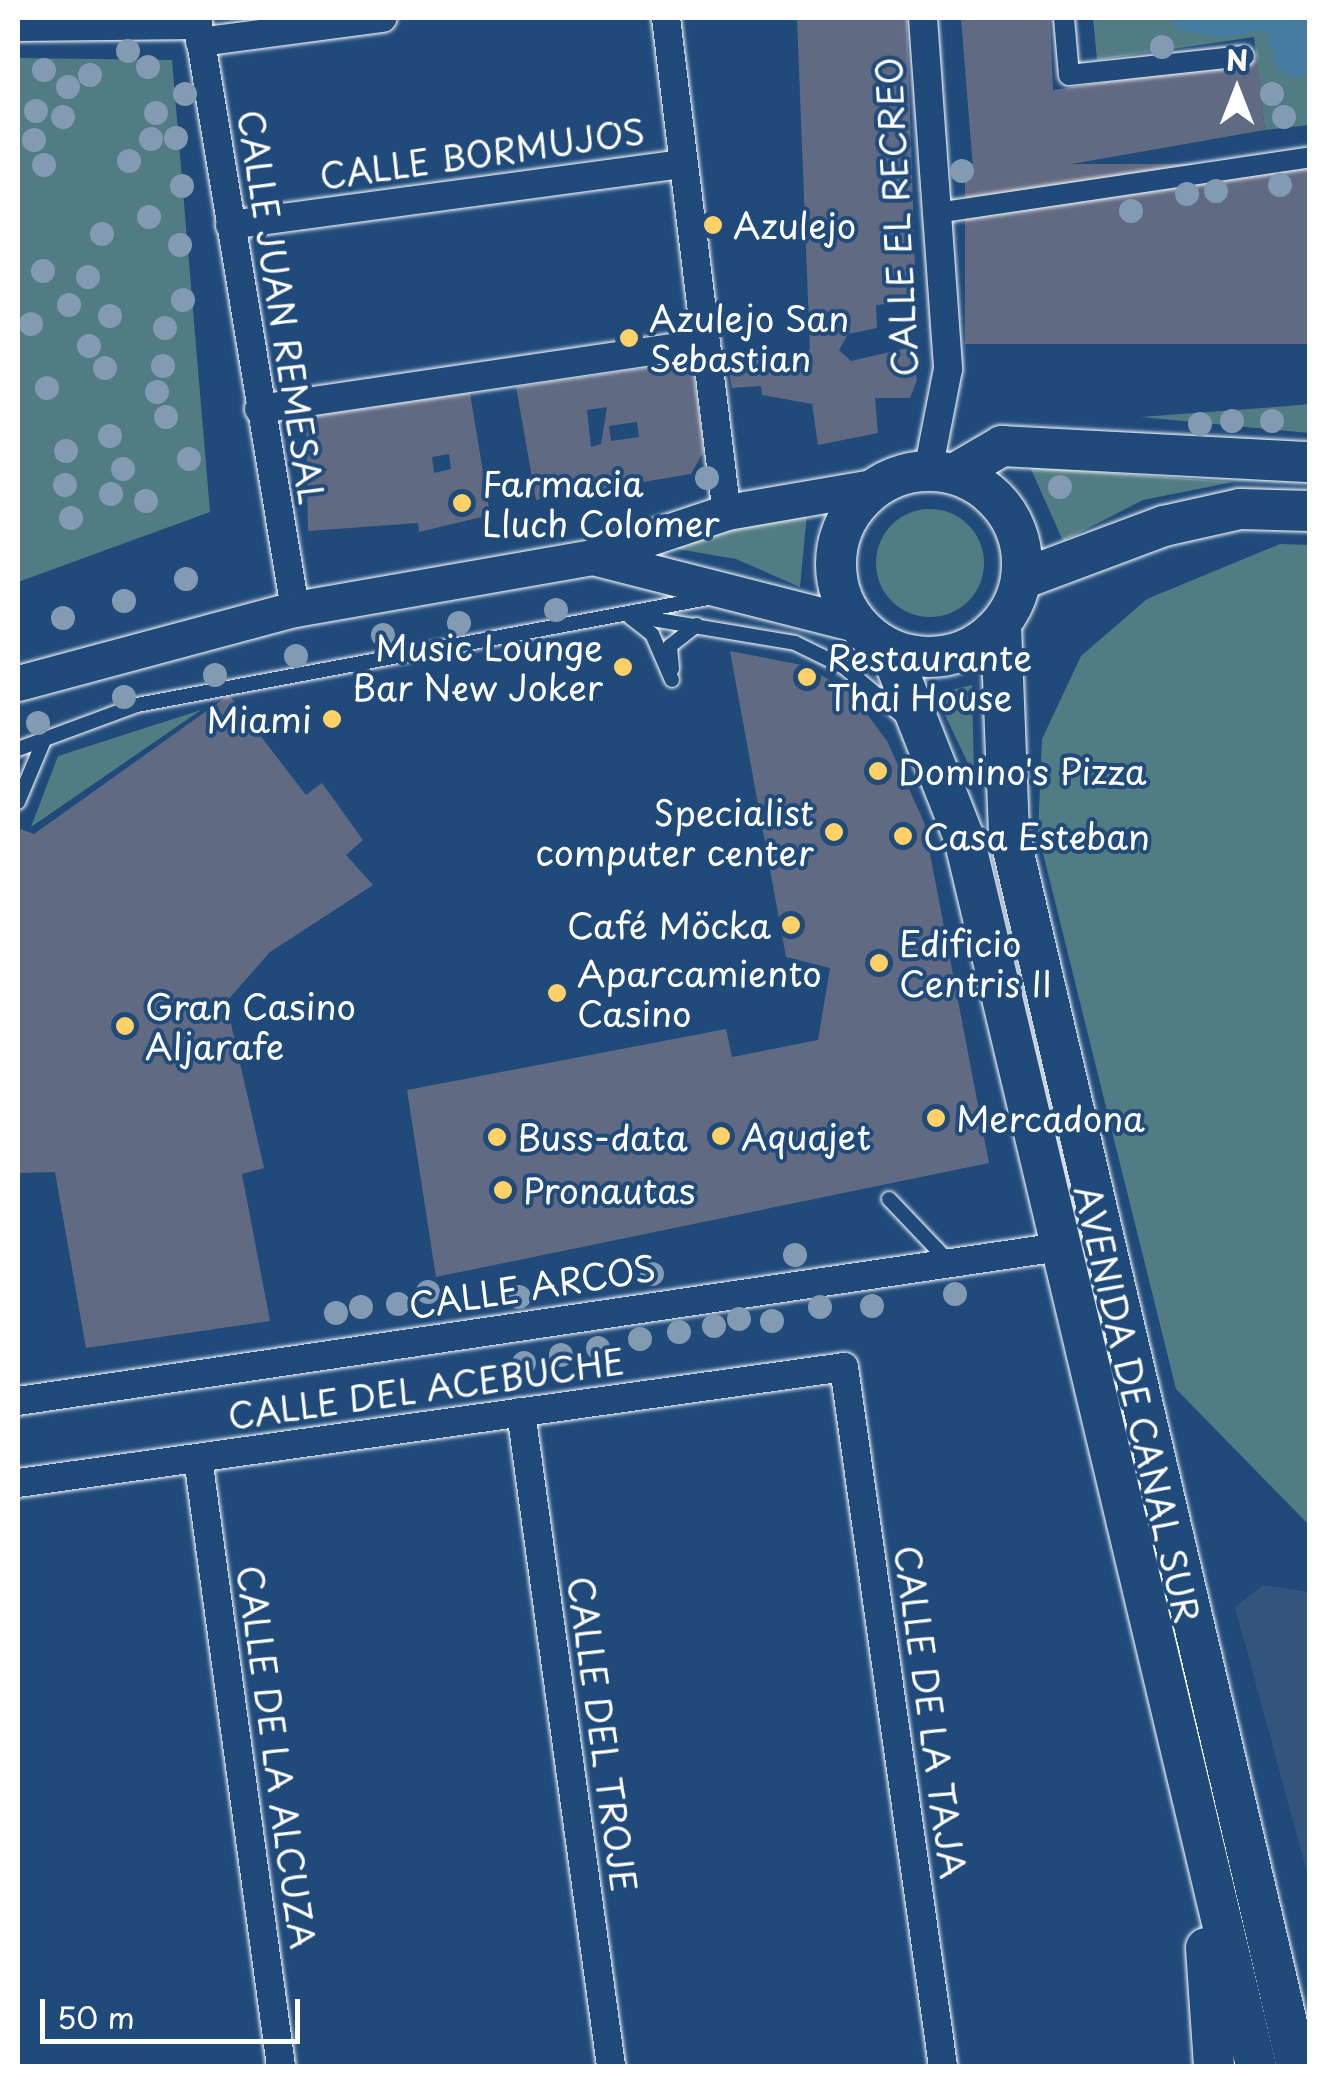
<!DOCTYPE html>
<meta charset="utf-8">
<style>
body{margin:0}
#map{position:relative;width:1327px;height:2084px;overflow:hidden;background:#1f4a7a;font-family:"Playpen Sans",sans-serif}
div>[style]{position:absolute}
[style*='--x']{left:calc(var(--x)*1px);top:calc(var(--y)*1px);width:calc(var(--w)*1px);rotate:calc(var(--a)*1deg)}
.built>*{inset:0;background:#33547d}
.green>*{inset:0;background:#527c84}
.round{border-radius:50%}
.water>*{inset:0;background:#467ca2}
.building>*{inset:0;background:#616a83;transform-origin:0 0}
.roads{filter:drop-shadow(0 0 2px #fff) drop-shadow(0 0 2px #fff)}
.service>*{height:14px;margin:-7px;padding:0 7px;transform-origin:7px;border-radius:7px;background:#1f4a7a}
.pedestrian>*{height:20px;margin:-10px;padding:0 10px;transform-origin:10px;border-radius:10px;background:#1f4a7a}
.minor>*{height:28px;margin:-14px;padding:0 14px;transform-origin:14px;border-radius:14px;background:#1f4a7a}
.tertiary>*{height:35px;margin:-17.5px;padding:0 17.5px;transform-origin:17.5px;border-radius:17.5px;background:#1f4a7a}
.secondary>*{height:40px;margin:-20px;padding:0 20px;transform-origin:20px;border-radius:20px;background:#1f4a7a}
.secondary>.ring{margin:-20px;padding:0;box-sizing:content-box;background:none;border:40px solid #1f4a7a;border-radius:50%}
.trees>*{width:24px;height:24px;margin:-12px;border-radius:50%;background:#839bb2}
.dots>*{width:28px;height:28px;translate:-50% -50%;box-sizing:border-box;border:5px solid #1f4a7a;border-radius:50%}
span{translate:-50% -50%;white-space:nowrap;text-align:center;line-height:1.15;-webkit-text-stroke:8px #1f4a7a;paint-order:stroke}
.street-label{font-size:35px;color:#fff}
.poi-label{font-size:35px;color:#fff}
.left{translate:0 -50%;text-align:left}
.right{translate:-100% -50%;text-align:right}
.frame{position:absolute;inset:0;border:20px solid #fff;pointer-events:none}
.north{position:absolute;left:1187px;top:40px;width:100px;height:100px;-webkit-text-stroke:8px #1f4a7a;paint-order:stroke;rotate:0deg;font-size:28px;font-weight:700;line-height:40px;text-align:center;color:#fff}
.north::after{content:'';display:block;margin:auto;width:35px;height:45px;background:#fff;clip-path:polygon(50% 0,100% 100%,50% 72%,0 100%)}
.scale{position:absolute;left:40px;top:1999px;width:260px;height:45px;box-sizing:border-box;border:5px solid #fff;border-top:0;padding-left:12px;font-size:30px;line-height:35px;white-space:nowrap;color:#fff;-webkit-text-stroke:8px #1f4a7a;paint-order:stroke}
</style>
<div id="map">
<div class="built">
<i style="clip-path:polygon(1263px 1585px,1309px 1592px,1309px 1880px,1235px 1607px)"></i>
</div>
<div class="green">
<i style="clip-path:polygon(1093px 18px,1309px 18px,1309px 125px,1265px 130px,1254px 37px,1097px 60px)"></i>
<i style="clip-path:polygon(18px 58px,172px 60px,210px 512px,18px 582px)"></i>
<i style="clip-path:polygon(1309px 404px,1309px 433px,1141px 417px,1288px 406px)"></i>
<i style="clip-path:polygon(1030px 467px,1233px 482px,1143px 500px,1063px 541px)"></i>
<i class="round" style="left:876px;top:509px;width:108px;height:108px"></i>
<i style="clip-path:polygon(807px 513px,800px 587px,736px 559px,654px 545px)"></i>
<i style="clip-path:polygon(1280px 544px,1310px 545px,1309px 1525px,1176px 1389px,1038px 833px,1042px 739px,1081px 656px,1147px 599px)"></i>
<i style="clip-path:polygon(972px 685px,974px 776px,935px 694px)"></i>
<i style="clip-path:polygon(201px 710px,31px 827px,58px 756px)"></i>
</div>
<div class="water">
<i style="clip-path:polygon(1310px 18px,1309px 75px,1294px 78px,1277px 69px,1265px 30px,1222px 38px,1177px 29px,1170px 19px)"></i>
</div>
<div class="building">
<i style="clip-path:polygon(797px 18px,907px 18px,916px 301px,876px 305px,877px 328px,848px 334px,839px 350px,851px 361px,911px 347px,917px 380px,910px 398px,875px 398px,878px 433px,818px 445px,812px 404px,762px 395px,761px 386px,732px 388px,727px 360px,810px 350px)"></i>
<i style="clip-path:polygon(961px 18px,1050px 18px,1053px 90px,1257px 60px,1265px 130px,974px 181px)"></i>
<i style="left:1310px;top:164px;width:180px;height:345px;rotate:90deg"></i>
<i style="clip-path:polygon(evenodd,692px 361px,704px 451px,691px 474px,536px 500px,516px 387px,692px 361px,607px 407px,601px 444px,591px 447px,587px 410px,607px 407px,692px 361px,637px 422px,639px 437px,611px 441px,609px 426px,637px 422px)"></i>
<i style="clip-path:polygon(evenodd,470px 393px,490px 515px,419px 532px,418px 523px,308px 531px,306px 417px,470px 393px,449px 454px,451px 469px,434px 473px,432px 457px,449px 454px)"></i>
<i style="clip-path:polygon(730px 651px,807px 666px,853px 695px,887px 741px,924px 822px,989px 1163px,436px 1277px,407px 1090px,726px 1029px,732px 1057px,818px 1040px,830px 968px,786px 957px)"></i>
<i style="clip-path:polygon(229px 695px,306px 795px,322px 783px,363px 840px,346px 855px,373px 885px,270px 952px,226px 1002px,264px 1168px,242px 1174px,270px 1321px,86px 1348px,55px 1172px,18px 1173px,18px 828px,34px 834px)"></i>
</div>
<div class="roads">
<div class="service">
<i style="--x:630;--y:617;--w:28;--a:38"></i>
<i style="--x:652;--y:634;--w:50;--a:66.5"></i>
<i style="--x:640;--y:617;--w:157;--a:9.5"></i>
<i style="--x:795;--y:643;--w:55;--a:26.1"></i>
<i style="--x:844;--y:667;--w:76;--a:40.2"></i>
<i style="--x:672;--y:669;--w:23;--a:-95"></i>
<i style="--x:670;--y:646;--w:34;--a:-38"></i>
<i style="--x:18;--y:749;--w:127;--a:-20.3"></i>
<i style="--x:137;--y:705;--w:581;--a:-10.61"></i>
<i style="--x:18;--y:802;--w:67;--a:-67.2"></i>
<i style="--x:889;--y:1199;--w:86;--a:46.4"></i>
</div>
<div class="pedestrian">
<i style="--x:1064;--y:18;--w:57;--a:85"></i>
<i style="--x:1069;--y:75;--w:176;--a:-6.2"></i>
<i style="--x:937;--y:213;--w:377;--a:-8.5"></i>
</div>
<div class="minor">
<i style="--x:197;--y:18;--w:599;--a:80.58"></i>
<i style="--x:666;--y:18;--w:498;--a:83"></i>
<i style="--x:923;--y:18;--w:352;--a:85.9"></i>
<i style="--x:948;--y:369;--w:104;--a:101.1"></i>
<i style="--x:18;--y:27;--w:180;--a:-0.6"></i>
<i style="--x:200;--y:42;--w:184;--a:-7.5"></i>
<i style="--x:230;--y:225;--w:458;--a:-7.7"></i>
<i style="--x:259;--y:409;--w:452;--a:-8.4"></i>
<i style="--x:18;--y:1401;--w:1053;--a:-8.41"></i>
<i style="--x:521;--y:1412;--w:660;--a:82.16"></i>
<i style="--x:198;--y:1458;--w:614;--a:82.23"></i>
<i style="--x:18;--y:1483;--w:834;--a:-7.99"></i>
<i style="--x:844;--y:1367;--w:706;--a:81.94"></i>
</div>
<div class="tertiary">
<i style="--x:593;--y:557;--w:271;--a:14.3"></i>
<i style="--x:18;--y:683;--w:287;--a:-15"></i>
<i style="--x:295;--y:609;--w:302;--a:-9.9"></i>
<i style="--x:592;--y:557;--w:142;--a:-18.4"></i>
<i style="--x:727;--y:512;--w:152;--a:-9.8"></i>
</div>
<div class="secondary">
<i class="ring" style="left:836px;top:471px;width:146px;height:146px"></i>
<i style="--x:954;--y:474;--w:56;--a:-30.3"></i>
<i style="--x:1002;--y:446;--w:308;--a:3"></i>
<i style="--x:1022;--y:579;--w:152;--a:-20.5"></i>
<i style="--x:1164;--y:526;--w:78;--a:-12.6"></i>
<i style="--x:1240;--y:509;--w:70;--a:1.6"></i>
<i style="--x:1001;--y:625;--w:207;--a:87.8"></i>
<i style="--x:1009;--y:832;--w:1267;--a:76.86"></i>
<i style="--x:890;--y:650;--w:202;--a:68.5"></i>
<i style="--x:964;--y:838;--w:1262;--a:76.62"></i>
<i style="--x:1206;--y:1948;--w:118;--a:86.1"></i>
</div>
</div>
<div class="trees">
<i style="left:1162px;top:47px"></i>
<i style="left:128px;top:51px"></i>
<i style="left:148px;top:67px"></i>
<i style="left:44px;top:70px"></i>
<i style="left:90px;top:75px"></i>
<i style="left:68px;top:87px"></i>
<i style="left:185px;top:94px"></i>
<i style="left:1272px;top:94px"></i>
<i style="left:36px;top:111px"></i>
<i style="left:156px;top:113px"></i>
<i style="left:63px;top:117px"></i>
<i style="left:1284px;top:117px"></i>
<i style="left:176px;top:138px"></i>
<i style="left:151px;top:139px"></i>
<i style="left:34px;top:140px"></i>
<i style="left:129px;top:161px"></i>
<i style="left:44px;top:165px"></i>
<i style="left:962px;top:171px"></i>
<i style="left:1280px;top:185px"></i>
<i style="left:182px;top:186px"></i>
<i style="left:1216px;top:191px"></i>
<i style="left:1187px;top:194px"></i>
<i style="left:1131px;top:211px"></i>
<i style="left:149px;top:217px"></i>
<i style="left:102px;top:234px"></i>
<i style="left:180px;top:245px"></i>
<i style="left:43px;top:271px"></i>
<i style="left:88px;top:277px"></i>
<i style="left:183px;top:300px"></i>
<i style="left:69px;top:305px"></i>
<i style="left:110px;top:316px"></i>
<i style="left:31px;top:324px"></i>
<i style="left:165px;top:328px"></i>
<i style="left:89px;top:346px"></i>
<i style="left:163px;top:366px"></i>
<i style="left:105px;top:368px"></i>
<i style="left:47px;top:388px"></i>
<i style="left:157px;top:392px"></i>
<i style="left:166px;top:417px"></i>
<i style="left:1232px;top:421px"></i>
<i style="left:1272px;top:421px"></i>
<i style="left:1200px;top:424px"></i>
<i style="left:110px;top:436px"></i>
<i style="left:66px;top:451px"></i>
<i style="left:189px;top:459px"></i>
<i style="left:123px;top:469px"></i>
<i style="left:707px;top:478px"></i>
<i style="left:65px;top:485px"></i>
<i style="left:1060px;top:487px"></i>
<i style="left:111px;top:494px"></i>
<i style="left:146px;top:501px"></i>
<i style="left:71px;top:518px"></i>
<i style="left:186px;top:579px"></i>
<i style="left:124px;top:601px"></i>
<i style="left:556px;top:610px"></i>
<i style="left:63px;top:618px"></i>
<i style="left:459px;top:623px"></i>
<i style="left:383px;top:635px"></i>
<i style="left:296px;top:656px"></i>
<i style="left:215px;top:675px"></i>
<i style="left:124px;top:697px"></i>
<i style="left:38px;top:723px"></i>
<i style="left:795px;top:1255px"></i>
<i style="left:652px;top:1274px"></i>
<i style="left:428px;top:1292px"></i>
<i style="left:955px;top:1294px"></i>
<i style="left:519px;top:1297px"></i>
<i style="left:398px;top:1304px"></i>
<i style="left:872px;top:1306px"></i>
<i style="left:361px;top:1307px"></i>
<i style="left:820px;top:1307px"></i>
<i style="left:336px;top:1313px"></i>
<i style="left:739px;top:1319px"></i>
<i style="left:772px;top:1321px"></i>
<i style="left:714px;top:1326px"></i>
<i style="left:679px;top:1332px"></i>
<i style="left:640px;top:1339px"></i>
<i style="left:598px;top:1348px"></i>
<i style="left:561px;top:1355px"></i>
<i style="left:524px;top:1363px"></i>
</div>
<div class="dots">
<i style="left:713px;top:225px;background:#ffd166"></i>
<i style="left:629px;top:338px;background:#ffd166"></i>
<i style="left:462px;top:503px;background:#ffd166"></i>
<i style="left:623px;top:667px;background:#ffd166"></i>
<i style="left:807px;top:677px;background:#ffd166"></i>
<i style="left:332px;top:719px;background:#ffd166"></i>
<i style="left:878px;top:771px;background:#ffd166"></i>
<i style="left:834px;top:832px;background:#ffd166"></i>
<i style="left:903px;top:836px;background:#ffd166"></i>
<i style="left:791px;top:925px;background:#ffd166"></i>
<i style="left:879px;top:963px;background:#ffd166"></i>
<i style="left:557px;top:993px;background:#ffd166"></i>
<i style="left:125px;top:1026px;background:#ffd166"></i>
<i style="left:936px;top:1118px;background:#ffd166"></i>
<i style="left:721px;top:1136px;background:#ffd166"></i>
<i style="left:497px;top:1137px;background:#ffd166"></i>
<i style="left:503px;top:1190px;background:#ffd166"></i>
</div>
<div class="street-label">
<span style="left:482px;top:153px;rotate:-8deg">CALLE BORMUJOS</span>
<span style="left:896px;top:217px;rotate:-93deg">CALLE EL RECREO</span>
<span style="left:282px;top:307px;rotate:81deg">CALLE JUAN REMESAL</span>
<span style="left:532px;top:1286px;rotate:-9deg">CALLE ARCOS</span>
<span style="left:426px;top:1388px;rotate:-8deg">CALLE DEL ACEBUCHE</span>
<span style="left:1138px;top:1404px;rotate:77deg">AVENIDA DE CANAL SUR</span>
<span style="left:931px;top:1712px;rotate:82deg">CALLE DE LA TAJA</span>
<span style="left:603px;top:1734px;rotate:82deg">CALLE DEL TROJE</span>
<span style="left:277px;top:1757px;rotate:82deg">CALLE DE LA ALCUZA</span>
</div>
<div class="poi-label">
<span class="left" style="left:733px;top:225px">Azulejo</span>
<span class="left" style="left:649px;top:338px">Azulejo San<br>Sebastian</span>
<span class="left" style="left:482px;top:503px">Farmacia<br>Lluch Colomer</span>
<span class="right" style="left:603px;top:667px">Music Lounge<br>Bar New Joker</span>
<span class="left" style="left:827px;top:677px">Restaurante<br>Thai House</span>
<span class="right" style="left:312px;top:719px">Miami</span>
<span class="left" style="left:898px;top:771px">Domino's Pizza</span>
<span class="right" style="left:814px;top:832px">Specialist<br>computer center</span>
<span class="left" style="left:923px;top:836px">Casa Esteban</span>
<span class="right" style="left:771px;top:925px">Café Möcka</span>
<span class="left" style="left:899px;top:963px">Edificio<br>Centris II</span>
<span class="left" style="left:577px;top:993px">Aparcamiento<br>Casino</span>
<span class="left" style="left:145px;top:1026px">Gran Casino<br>Aljarafe</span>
<span class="left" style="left:956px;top:1118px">Mercadona</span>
<span class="left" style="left:741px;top:1136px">Aquajet</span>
<span class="left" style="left:517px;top:1137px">Buss-data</span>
<span class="left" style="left:523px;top:1190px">Pronautas</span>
</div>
<div class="frame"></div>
<div class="north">N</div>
<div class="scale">50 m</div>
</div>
